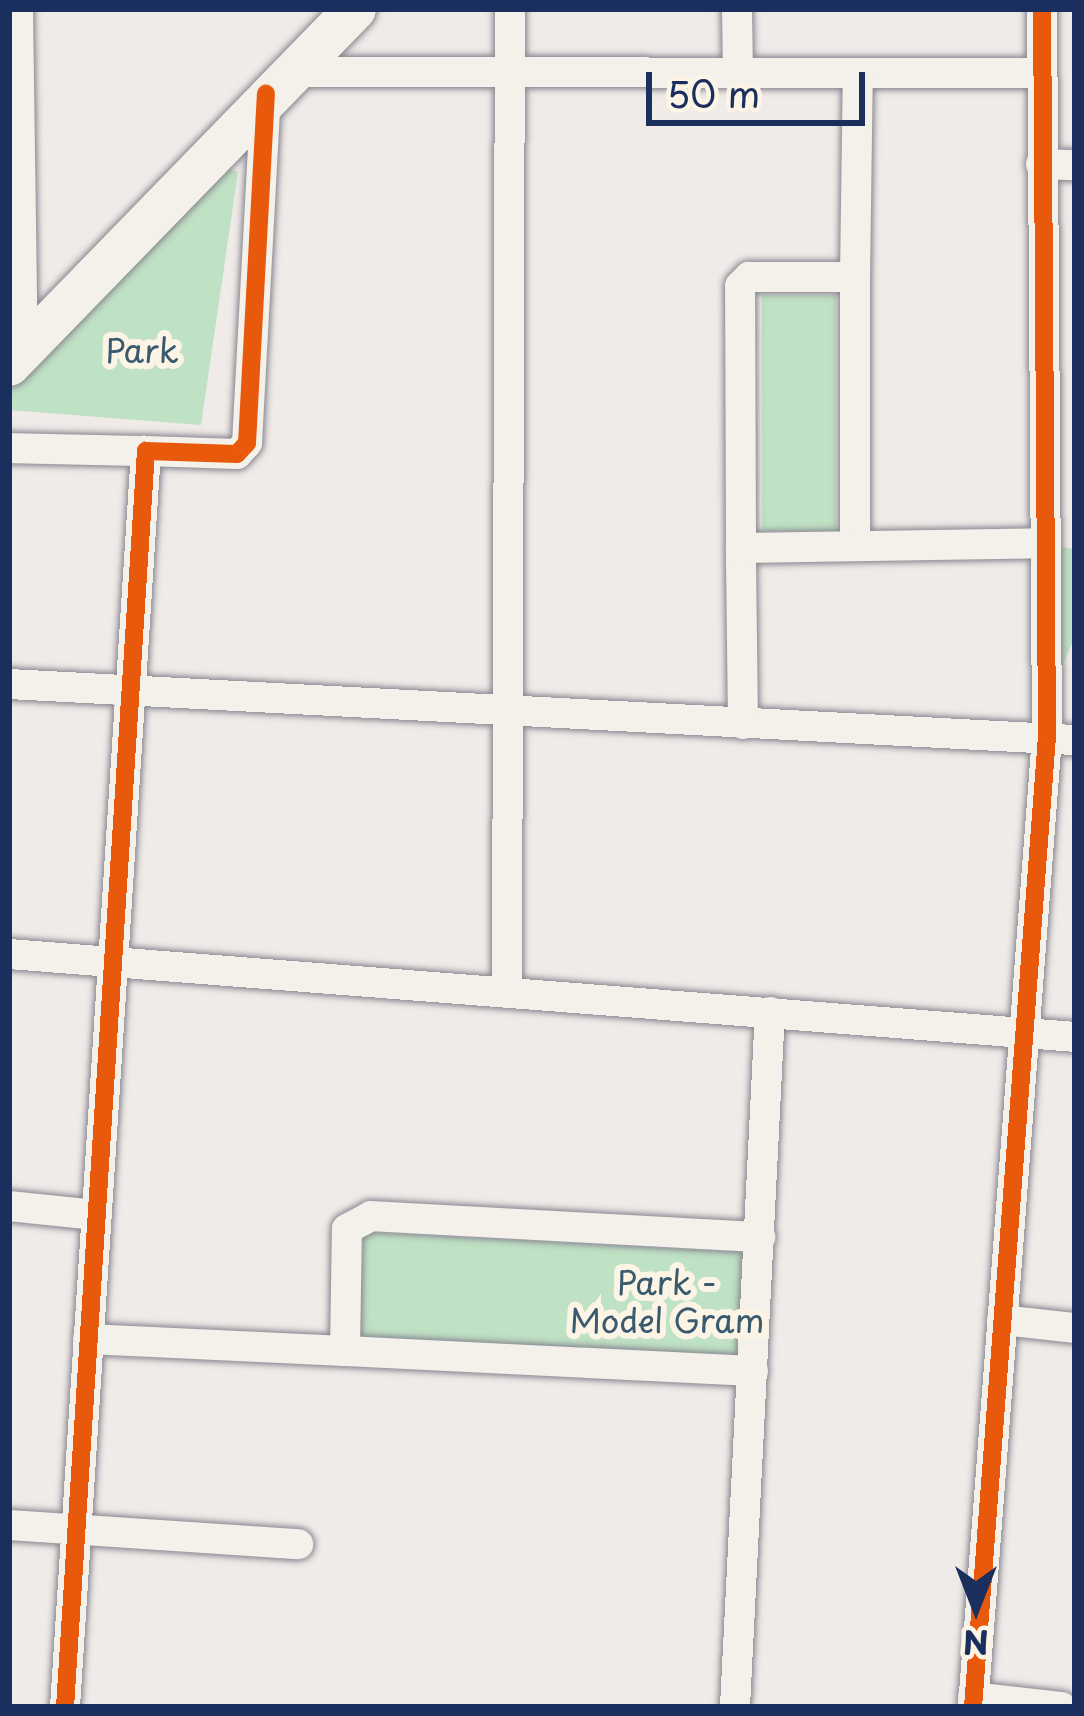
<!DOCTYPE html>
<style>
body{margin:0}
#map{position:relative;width:1084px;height:1716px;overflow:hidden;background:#f0eae8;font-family:"Playpen Sans",sans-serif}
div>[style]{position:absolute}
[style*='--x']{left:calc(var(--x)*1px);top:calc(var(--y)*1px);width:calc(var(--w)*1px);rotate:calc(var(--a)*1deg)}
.green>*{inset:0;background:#bfe1c4;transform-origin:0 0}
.roads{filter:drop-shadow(0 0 3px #878890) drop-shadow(0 0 3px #878890)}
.street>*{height:30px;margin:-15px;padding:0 15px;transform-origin:15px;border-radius:15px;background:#f4f1eb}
.secondary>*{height:42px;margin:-21px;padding:0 21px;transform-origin:21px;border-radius:21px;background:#f4f1eb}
.cycleway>*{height:18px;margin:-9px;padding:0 9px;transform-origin:9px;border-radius:9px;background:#e8590c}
span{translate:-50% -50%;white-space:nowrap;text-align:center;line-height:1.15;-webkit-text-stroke:12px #fcf5e5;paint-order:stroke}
.park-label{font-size:33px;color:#3a5a70}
.frame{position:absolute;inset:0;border:12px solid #1b2f5e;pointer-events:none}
.north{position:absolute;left:916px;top:1548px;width:120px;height:120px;-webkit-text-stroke:9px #fcf5e5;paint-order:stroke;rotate:180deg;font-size:33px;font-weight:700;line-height:48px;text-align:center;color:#1b2f5e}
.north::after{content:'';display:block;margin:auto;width:42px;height:54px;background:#1b2f5e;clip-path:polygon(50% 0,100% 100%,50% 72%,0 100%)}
.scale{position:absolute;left:646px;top:72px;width:219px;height:54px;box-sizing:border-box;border:6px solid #1b2f5e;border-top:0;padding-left:15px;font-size:36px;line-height:42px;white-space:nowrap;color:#1b2f5e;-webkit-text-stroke:9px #fcf5e5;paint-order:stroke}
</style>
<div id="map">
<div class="green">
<i style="clip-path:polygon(224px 166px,238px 172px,201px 425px,9px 410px,9px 384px)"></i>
<i style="left:762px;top:295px;width:74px;height:236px"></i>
<i style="clip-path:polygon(1043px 544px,1075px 549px,1075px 636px,1043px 713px)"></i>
<i style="left:364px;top:1232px;width:390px;height:107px;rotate:3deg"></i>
</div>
<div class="roads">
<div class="street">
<i style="--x:18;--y:9;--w:341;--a:89.2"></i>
<i style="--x:737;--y:9;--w:65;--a:89.1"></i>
<i style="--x:286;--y:72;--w:755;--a:0.08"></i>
<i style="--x:1041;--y:164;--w:34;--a:2"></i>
<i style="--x:855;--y:277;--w:203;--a:-89.2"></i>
<i style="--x:9;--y:448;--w:137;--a:1.3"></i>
<i style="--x:741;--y:548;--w:262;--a:-90.2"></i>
<i style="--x:740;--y:286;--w:13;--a:-45"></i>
<i style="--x:749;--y:277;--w:106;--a:0"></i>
<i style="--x:855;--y:277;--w:269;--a:90"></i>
<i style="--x:9;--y:684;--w:1067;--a:3.01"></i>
<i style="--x:743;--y:724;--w:176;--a:-90.7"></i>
<i style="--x:741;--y:548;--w:305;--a:-0.9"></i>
<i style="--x:9;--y:954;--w:1069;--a:4.45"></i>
<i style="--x:507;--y:993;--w:984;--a:-89.83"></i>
<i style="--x:9;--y:1206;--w:87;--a:5.9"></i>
<i style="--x:1002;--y:1320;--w:73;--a:6.3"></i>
<i style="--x:88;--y:1339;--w:257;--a:2.7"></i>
<i style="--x:753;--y:1371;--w:408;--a:-177.2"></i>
<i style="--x:345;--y:1351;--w:122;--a:-89.1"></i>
<i style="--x:347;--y:1229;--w:27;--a:-28"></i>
<i style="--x:371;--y:1216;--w:390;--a:3.1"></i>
<i style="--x:9;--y:1525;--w:290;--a:3.8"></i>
<i style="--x:973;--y:1697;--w:89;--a:6.5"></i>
<i style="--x:65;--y:1707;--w:1259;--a:-86.31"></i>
<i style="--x:146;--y:451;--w:91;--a:1.9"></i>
<i style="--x:237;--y:454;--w:15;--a:-48"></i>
<i style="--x:247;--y:443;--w:350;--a:-86.9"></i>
<i style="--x:735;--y:1707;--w:696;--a:-87.12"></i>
<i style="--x:973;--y:1707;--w:974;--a:-85.64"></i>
<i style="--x:1047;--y:736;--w:727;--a:-90.39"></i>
</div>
<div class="secondary">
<i style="--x:9;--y:365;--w:496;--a:-45.8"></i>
</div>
</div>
<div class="cycleway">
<i style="--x:65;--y:1707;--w:1259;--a:-86.31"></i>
<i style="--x:146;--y:451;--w:91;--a:1.9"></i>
<i style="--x:237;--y:454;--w:15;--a:-48"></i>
<i style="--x:247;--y:443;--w:350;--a:-86.9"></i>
<i style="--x:973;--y:1707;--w:974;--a:-85.64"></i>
<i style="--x:1047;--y:736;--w:727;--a:-90.39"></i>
</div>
<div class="park-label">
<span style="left:142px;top:350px">Park</span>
<span style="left:667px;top:1301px">Park -<br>Model Gram</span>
</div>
<div class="frame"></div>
<div class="north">N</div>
<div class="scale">50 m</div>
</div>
